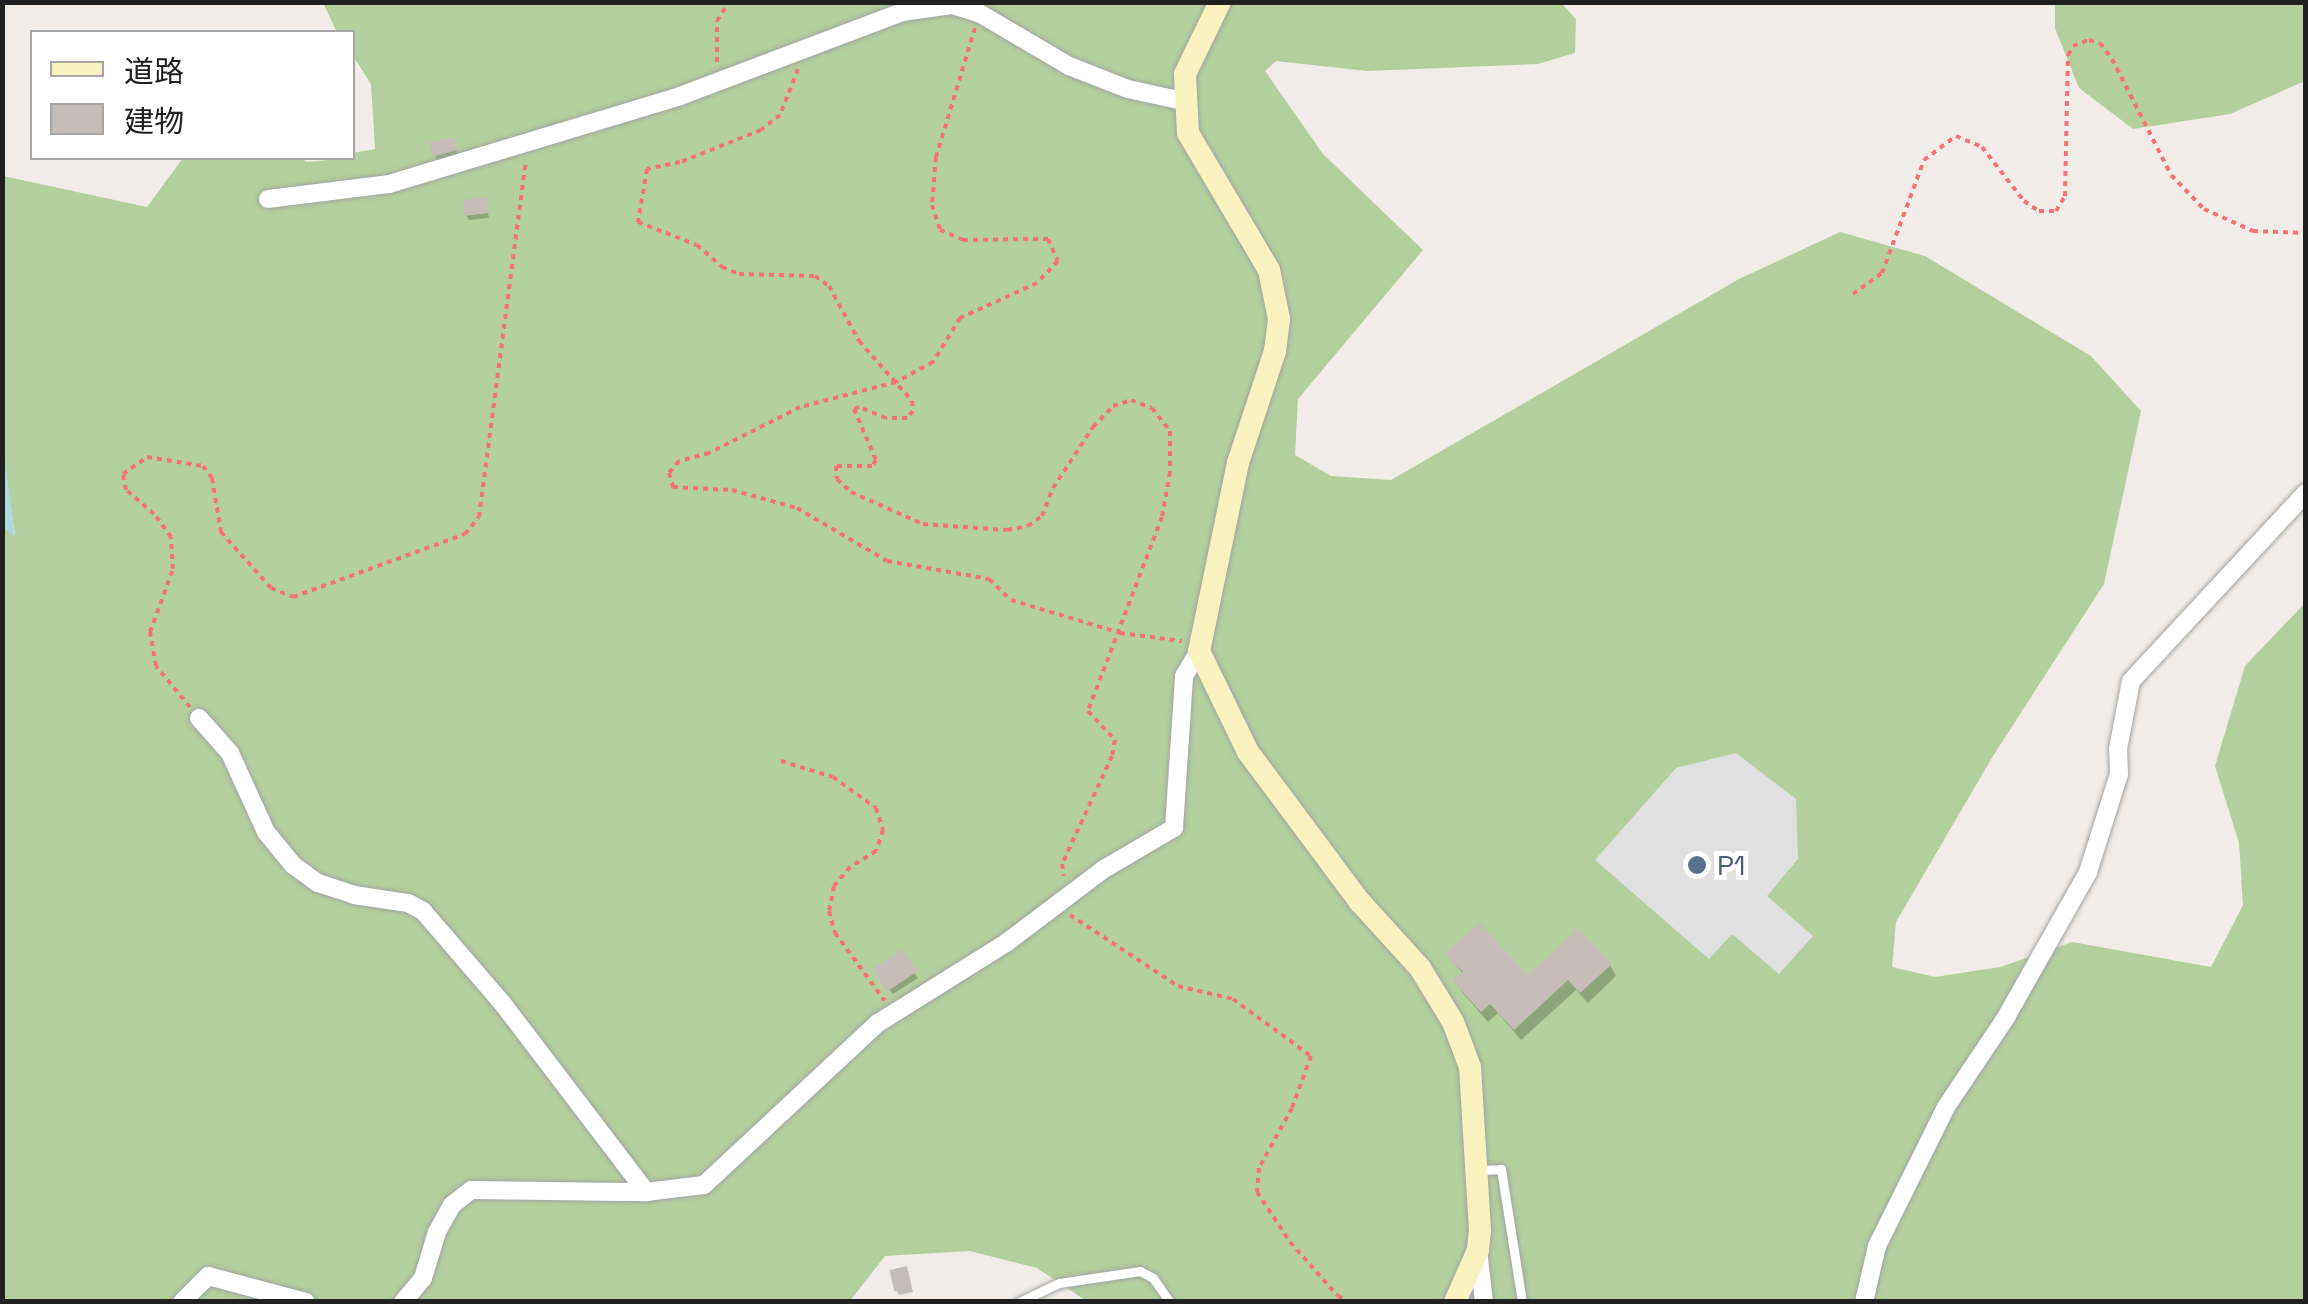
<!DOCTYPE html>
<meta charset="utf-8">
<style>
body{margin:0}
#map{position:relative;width:2308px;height:1304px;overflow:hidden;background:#f1ece7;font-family:"Space Grotesk","Noto Sans JP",sans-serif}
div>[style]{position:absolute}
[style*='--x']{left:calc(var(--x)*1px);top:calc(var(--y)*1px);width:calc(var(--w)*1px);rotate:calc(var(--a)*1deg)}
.forest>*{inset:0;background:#b3cf9d}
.parking>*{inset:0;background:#e0e0e0}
.water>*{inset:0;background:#a9d8dd}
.shadow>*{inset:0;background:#0003;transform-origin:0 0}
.building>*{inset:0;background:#c5bbb7;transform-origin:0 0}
.path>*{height:4px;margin-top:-2px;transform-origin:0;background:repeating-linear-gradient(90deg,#f77277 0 5px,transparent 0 10px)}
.roads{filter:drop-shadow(0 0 2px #a4a4a4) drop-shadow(0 0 2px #a4a4a4)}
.lane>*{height:9px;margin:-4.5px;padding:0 4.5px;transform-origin:4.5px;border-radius:4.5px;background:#fff}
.street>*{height:18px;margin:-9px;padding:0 9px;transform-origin:9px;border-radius:9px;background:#fff}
.secondary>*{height:22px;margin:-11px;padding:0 11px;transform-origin:11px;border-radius:11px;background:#f8f3be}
.dots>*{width:28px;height:28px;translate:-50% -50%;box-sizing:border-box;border:5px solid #fff;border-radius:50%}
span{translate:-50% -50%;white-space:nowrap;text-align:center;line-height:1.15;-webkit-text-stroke:10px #fff;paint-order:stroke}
.service-label{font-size:28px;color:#4e5e75}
.left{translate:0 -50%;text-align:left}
.frame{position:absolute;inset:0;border:5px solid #202020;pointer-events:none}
.legend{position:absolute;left:30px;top:30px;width:325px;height:130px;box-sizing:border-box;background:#fff;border:2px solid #a6a6a6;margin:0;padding:12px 18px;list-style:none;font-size:30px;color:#202020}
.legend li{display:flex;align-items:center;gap:20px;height:50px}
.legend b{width:50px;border:2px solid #a6a6a6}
</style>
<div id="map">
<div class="forest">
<i style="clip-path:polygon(323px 3px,1561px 3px,1576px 19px,1575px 53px,1538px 64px,1367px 71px,1276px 61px,1265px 71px,1323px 154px,1423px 250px,1298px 399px,1295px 455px,1331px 476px,1391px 480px,1739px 279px,1840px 232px,1925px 256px,2091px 356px,2141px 411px,2104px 584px,1993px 756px,1896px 922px,1892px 967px,1935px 977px,2000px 967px,2072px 942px,2211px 967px,2243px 905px,2239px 843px,2215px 766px,2245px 666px,2305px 603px,2305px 1301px,1088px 1302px,1037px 1268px,970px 1251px,885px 1256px,850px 1301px,3px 1301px,2px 527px,15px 535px,2px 446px,3px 176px,147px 207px,183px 158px,300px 158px,307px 162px,352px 158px,353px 153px,375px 149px,371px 84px,353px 56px,352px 32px,337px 32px)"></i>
<i style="clip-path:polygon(2055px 3px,2305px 3px,2305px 81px,2230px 114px,2133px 129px,2079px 88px,2055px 28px)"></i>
</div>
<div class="parking">
<i style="clip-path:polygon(1736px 753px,1796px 799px,1798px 859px,1767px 896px,1813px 936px,1779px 974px,1732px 934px,1709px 959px,1595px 860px,1676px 768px)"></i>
</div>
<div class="water">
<i style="clip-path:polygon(2px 446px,3px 446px,15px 537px,3px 527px)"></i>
</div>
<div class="shadow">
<i style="clip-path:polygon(453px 139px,458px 156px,438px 161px,435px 156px)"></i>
<i style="clip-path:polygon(485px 200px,489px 218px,469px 220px,466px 215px)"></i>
<i style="left:901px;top:952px;width:31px;height:30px;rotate:57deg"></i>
<i style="clip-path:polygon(1448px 955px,1528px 978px,1610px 965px,1616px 976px,1588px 1003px,1576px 990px,1521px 1040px,1498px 1013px,1488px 1022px,1462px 992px,1456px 981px,1463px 974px)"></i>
<i style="clip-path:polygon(906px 1269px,913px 1292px,899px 1295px,896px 1290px)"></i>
</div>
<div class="building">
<i style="clip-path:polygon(454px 137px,457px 150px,433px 157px,429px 142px)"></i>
<i style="left:486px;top:197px;width:16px;height:23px;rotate:83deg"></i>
<i style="clip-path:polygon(1479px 922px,1528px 975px,1579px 928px,1612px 964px,1580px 993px,1568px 980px,1514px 1030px,1490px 1004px,1481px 1012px,1452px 980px,1463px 972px,1445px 954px)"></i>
<i style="left:902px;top:949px;width:27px;height:36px;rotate:56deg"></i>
<i style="left:907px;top:1266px;width:22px;height:18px;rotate:77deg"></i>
</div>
<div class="path">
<i style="--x:975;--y:28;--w:135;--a:106.8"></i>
<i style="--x:936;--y:157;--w:48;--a:94.8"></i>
<i style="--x:932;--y:205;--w:26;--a:72"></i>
<i style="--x:940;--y:230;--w:25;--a:23"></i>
<i style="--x:963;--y:240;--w:85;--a:-0.7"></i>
<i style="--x:1048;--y:239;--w:24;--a:66"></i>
<i style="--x:1058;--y:261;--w:30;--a:134"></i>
<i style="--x:1037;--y:283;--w:85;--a:155.6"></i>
<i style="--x:960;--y:318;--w:52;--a:121.5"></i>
<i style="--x:933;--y:362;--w:42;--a:151.6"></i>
<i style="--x:896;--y:382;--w:99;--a:165.4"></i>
<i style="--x:800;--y:407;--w:102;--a:153.2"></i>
<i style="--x:709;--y:453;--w:31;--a:165"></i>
<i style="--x:679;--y:461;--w:16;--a:130"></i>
<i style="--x:669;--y:473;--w:15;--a:74"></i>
<i style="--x:673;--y:487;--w:59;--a:2.9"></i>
<i style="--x:732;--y:490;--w:67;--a:15.5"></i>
<i style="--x:797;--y:508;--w:104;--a:30.5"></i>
<i style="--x:887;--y:561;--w:104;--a:10"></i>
<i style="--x:989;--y:579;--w:30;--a:44"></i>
<i style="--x:1011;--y:600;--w:114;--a:16.8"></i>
<i style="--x:1120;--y:633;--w:62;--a:7.5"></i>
<i style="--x:717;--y:62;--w:41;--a:-90"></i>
<i style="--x:717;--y:21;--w:22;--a:-58"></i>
<i style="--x:798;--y:69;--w:49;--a:111.4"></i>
<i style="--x:780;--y:115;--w:24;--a:142"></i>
<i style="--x:761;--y:130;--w:87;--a:158.4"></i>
<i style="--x:680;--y:162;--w:34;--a:168"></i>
<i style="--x:647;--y:169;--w:54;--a:99.6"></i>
<i style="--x:638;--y:222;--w:63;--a:21.3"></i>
<i style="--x:697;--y:245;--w:33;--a:41"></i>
<i style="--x:722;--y:267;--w:18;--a:22"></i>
<i style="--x:739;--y:274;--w:76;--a:1.5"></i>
<i style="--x:815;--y:276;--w:17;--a:36"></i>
<i style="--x:829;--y:286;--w:63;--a:61.4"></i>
<i style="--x:859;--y:341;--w:80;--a:48.5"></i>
<i style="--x:912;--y:401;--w:10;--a:84"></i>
<i style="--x:913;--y:411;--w:9;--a:131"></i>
<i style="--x:907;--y:418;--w:21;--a:180"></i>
<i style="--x:886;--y:418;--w:29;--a:-158"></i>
<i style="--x:859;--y:407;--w:5;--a:158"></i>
<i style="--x:854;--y:409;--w:56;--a:66.7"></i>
<i style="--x:876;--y:460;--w:7;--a:124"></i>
<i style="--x:872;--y:466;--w:36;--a:180"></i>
<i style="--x:836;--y:466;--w:13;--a:86"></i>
<i style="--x:837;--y:479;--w:19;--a:43"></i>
<i style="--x:851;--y:492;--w:79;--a:24"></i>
<i style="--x:923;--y:524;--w:84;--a:4.1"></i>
<i style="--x:1007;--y:530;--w:21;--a:-11"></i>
<i style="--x:1028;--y:526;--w:17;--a:-36"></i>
<i style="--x:1042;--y:516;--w:30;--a:-69"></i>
<i style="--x:1053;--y:488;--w:73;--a:-56.7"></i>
<i style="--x:1093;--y:427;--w:29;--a:-46"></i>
<i style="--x:1113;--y:406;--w:19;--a:-18"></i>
<i style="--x:1131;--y:400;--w:22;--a:21"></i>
<i style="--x:1152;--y:408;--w:29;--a:52"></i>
<i style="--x:1170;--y:431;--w:41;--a:90"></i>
<i style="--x:1170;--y:472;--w:46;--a:100.1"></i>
<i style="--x:1162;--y:517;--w:208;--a:110.9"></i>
<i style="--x:1088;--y:711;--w:40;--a:47"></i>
<i style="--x:1115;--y:740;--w:16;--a:101"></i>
<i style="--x:1112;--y:756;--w:119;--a:114.8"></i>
<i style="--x:1062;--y:864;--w:12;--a:81"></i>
<i style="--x:1853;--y:294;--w:36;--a:-36"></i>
<i style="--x:1882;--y:273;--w:121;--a:-69.6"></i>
<i style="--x:1924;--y:160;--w:40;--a:-37"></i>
<i style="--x:1956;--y:136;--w:28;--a:23"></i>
<i style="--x:1982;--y:147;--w:68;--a:52.1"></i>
<i style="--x:2024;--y:201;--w:18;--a:34"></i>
<i style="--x:2039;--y:211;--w:17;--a:0"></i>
<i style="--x:2056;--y:211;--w:17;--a:-59"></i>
<i style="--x:2065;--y:196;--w:141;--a:-88.8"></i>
<i style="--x:2068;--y:55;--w:10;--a:-61"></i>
<i style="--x:2073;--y:46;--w:17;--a:-21"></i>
<i style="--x:2089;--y:40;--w:11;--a:15"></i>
<i style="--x:2100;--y:43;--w:20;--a:53"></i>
<i style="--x:2112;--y:59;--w:130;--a:63"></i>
<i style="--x:2171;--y:175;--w:47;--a:45.9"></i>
<i style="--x:2204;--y:209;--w:54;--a:24.2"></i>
<i style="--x:2253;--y:231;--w:53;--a:2.2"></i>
<i style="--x:190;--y:707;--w:53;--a:-129.7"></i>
<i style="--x:156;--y:666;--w:35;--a:-100"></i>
<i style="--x:150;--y:632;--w:67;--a:-69.9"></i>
<i style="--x:173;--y:569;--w:32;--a:-94"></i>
<i style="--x:171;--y:537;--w:29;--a:-126"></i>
<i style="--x:154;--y:514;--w:37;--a:-139"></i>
<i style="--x:126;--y:490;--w:16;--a:-101"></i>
<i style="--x:123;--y:474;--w:29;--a:-35"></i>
<i style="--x:147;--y:457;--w:57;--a:9.1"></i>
<i style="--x:203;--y:466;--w:15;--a:53"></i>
<i style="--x:212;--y:478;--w:55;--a:80.5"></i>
<i style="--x:221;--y:532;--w:75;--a:48.2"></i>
<i style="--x:271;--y:588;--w:24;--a:22"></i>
<i style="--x:293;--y:597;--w:183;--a:-20.1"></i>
<i style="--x:465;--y:534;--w:22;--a:-51"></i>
<i style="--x:479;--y:517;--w:360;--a:-82.5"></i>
<i style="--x:781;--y:761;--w:54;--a:17.1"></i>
<i style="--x:833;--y:777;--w:53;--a:35.8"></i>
<i style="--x:876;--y:808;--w:23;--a:72"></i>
<i style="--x:883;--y:830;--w:22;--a:108"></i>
<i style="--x:876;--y:851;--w:31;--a:148"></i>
<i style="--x:850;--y:867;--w:25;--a:130"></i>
<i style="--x:834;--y:886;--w:25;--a:101"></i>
<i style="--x:829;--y:911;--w:23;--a:75"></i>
<i style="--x:835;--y:933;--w:84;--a:53.7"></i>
<i style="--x:1070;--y:915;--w:129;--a:33.3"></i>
<i style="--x:1178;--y:986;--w:57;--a:13.3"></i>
<i style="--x:1233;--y:999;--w:97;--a:36.2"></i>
<i style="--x:1311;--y:1056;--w:55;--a:110.1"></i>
<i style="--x:1292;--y:1108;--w:68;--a:118.8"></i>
<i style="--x:1259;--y:1168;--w:24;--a:95"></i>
<i style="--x:1257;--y:1192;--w:60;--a:56.6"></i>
<i style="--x:1290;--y:1242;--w:72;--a:48.4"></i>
<i style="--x:1338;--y:1296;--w:13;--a:29"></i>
</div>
<div class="roads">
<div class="lane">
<i style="--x:1478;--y:1170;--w:23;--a:-2"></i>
<i style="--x:1501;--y:1169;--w:135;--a:81"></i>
<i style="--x:1019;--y:1302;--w:44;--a:-25.4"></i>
<i style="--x:1059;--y:1283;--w:82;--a:-8.4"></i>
<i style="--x:1140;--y:1271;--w:15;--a:28"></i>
<i style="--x:1153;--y:1278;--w:29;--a:55"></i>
</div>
<div class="street">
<i style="--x:268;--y:199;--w:122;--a:-7.1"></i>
<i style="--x:389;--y:184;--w:304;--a:-16.8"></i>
<i style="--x:680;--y:96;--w:237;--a:-20.7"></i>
<i style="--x:902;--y:12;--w:50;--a:-8"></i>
<i style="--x:952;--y:5;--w:28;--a:17"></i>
<i style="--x:979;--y:13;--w:104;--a:30.5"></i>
<i style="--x:1069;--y:66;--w:63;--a:21.3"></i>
<i style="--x:1128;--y:89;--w:56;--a:12.3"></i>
<i style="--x:199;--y:718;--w:47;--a:48.5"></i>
<i style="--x:230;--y:753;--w:87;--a:65.5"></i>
<i style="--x:266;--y:832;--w:43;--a:50.7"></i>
<i style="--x:293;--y:865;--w:31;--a:36"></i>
<i style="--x:318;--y:883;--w:38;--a:18"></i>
<i style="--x:354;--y:895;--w:55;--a:8.4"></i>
<i style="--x:408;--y:903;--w:17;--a:28"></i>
<i style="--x:423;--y:911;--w:123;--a:49.3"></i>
<i style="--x:503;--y:1004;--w:236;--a:52.7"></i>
<i style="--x:1478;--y:1250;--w:52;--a:83.4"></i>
<i style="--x:182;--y:1302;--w:37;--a:-45"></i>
<i style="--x:208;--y:1276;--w:101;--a:14.9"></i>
<i style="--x:403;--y:1302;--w:31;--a:-50"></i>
<i style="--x:423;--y:1278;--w:48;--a:-73.1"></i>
<i style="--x:437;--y:1232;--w:31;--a:-61"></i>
<i style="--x:452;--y:1205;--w:24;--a:-38"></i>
<i style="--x:471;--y:1190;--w:175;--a:0.7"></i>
<i style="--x:646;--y:1192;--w:58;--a:-6.9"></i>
<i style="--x:704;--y:1185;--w:238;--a:-43"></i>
<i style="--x:878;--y:1023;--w:151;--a:-32"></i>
<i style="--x:1006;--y:943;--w:123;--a:-37.1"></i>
<i style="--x:1104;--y:869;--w:81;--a:-30.4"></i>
<i style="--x:1174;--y:828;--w:152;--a:-86.2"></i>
<i style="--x:1184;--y:676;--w:29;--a:-59"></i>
<i style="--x:1864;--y:1302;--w:57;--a:-76.9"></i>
<i style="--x:1877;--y:1246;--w:155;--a:-63.6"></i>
<i style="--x:1946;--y:1107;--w:106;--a:-56.2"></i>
<i style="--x:2005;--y:1019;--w:169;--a:-60.5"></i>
<i style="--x:2088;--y:872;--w:103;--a:-72.4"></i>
<i style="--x:2119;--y:774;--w:25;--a:-92"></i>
<i style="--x:2118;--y:749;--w:69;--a:-79.2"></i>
<i style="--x:2131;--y:681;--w:257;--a:-47.1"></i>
</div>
<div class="secondary">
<i style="--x:1220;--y:2;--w:80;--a:115.9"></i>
<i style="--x:1185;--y:74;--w:59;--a:87.1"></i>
<i style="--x:1188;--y:133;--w:159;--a:59.4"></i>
<i style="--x:1269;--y:270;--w:50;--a:78.5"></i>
<i style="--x:1279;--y:319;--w:32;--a:97"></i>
<i style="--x:1275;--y:351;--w:118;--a:108.3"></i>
<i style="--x:1238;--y:463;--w:192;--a:101.7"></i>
<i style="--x:1199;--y:651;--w:112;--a:64.1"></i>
<i style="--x:1248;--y:752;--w:187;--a:53.3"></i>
<i style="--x:1360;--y:902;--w:89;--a:47.7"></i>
<i style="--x:1420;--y:968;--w:63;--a:58.6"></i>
<i style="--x:1453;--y:1022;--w:48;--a:69.3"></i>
<i style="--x:1470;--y:1067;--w:163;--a:86.5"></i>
<i style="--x:1480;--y:1230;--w:20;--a:96"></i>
<i style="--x:1478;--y:1250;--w:57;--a:113.9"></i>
</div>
</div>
<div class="dots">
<i style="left:1697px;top:865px;background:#5c6f8a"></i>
</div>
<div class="service-label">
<span class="left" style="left:1717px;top:865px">P1</span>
</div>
<div class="frame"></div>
<ul class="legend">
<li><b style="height:12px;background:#f8f3be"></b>道路</li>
<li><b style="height:28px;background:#c5bbb7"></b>建物</li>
</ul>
</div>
